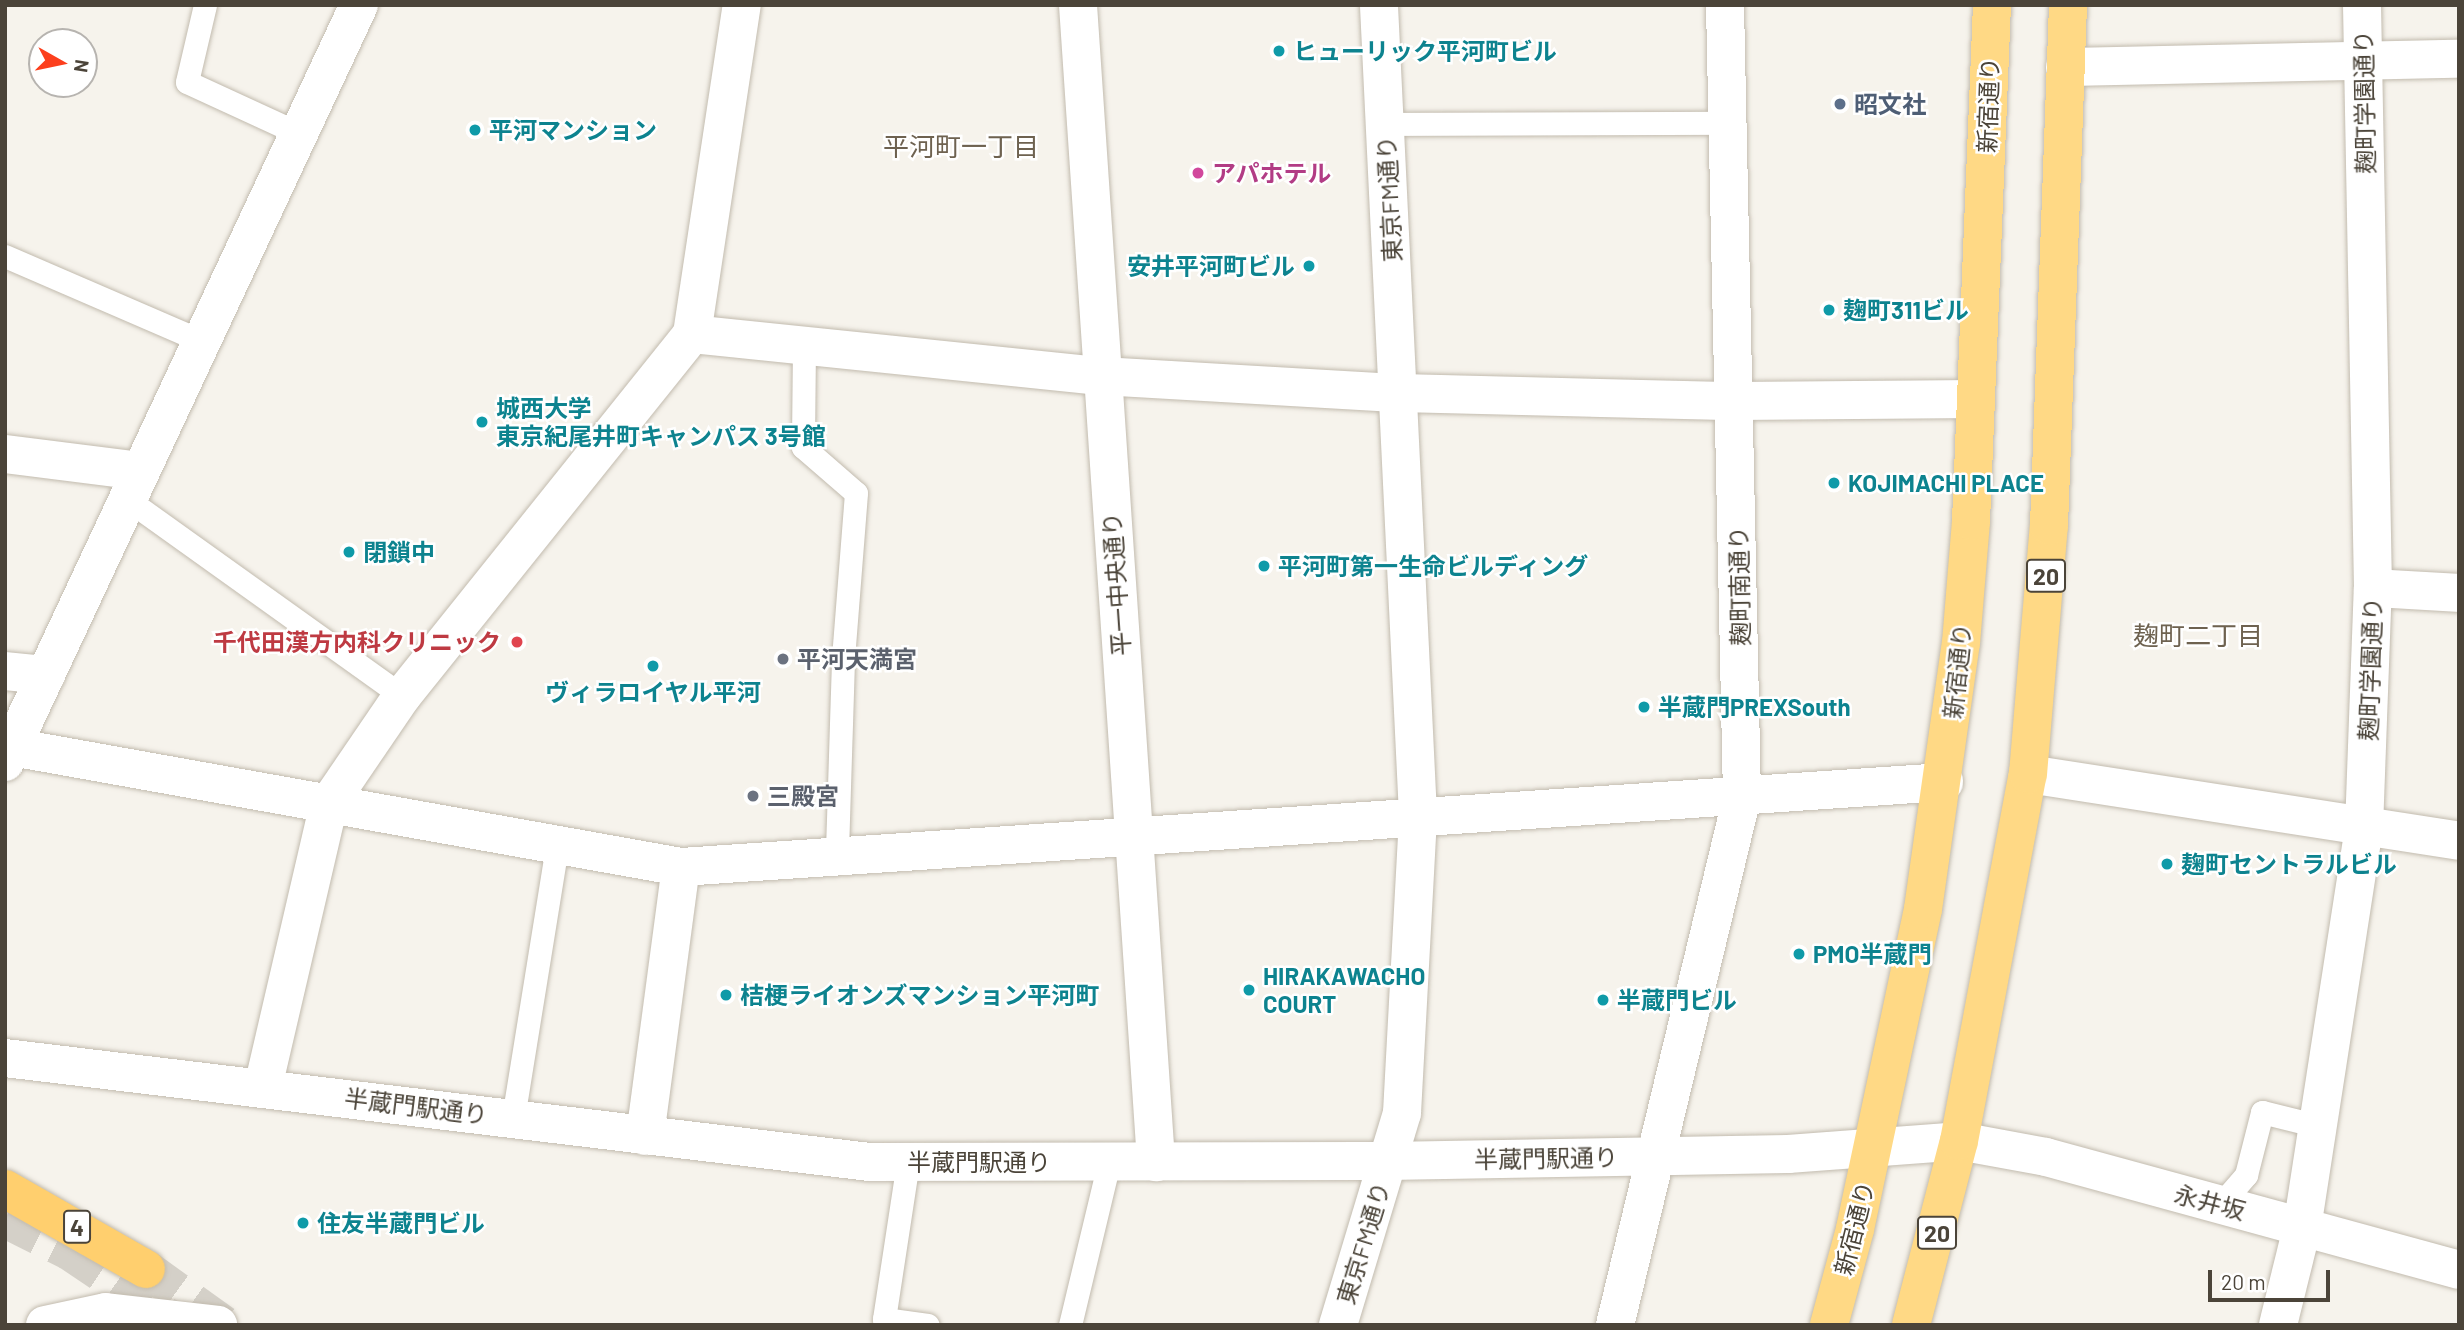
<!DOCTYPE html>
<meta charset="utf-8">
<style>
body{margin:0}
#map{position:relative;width:2464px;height:1330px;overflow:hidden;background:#f6f3ec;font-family:Barlow,"Noto Sans JP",sans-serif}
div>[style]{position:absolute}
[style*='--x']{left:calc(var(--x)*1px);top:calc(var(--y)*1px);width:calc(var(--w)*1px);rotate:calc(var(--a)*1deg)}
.motorway-tunnel>*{height:38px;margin-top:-19px;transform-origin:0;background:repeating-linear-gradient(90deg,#d4d0c8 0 38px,transparent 0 57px)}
.roads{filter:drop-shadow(0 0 2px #c2bbae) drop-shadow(0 0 2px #c2bbae)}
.service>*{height:23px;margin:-11.5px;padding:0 11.5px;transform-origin:11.5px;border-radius:11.5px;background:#fff}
.minor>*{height:38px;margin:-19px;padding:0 19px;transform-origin:19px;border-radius:19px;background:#fff}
.tertiary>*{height:38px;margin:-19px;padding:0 19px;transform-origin:19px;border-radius:19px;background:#fff}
.trunk>*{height:38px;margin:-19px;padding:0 19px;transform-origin:19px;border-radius:19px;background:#ffd985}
.motorway>*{height:38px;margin:-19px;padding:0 19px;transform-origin:19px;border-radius:19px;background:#ffcf6e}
.dots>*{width:19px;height:19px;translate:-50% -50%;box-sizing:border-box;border:4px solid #fff;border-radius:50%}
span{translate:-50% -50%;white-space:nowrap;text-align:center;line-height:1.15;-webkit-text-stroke:5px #fff;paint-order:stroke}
.shield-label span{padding:2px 5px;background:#fff;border:2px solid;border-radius:5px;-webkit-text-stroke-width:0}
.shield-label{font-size:23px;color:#4b4439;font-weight:700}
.culture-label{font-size:24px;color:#0d838f;font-weight:700}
.left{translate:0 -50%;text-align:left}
.right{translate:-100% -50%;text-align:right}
.street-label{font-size:24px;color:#4b4439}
.service-label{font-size:24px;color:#4e5e75;font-weight:700}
.hotel-label{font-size:24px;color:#b23c85;font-weight:700}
.health-label{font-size:24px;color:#be3a42;font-weight:700}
.worship-label{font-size:24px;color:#5b616d;font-weight:700}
.neighbourhood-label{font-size:26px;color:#6e6250}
.frame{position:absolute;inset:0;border:7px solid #4b4439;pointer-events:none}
.north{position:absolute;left:28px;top:28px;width:70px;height:70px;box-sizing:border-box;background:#fff;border:2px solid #b7b4b0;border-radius:50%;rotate:99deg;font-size:19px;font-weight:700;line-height:28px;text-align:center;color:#4b4439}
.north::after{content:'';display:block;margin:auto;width:24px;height:32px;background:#fc3f1d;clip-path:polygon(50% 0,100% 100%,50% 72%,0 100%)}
.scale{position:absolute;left:2208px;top:1270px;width:122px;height:32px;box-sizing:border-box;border:4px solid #4b4439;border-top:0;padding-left:9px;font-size:21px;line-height:24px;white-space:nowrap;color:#4b4439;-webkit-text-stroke:5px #fff;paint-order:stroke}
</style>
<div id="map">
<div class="motorway-tunnel">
<i style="--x:5;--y:1219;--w:72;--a:26.6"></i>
<i style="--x:69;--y:1251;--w:133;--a:33.9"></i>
<i style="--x:146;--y:1269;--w:96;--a:35.7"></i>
</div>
<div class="roads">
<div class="service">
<i style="--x:205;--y:5;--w:79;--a:103.2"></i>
<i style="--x:187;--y:82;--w:122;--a:24.7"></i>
<i style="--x:1384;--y:124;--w:343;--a:-0.2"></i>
<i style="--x:5;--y:256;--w:214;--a:23.4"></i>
<i style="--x:804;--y:346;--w:101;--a:90.6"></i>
<i style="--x:803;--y:447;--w:70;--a:41"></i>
<i style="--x:856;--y:493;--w:168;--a:94.5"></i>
<i style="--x:843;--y:660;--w:196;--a:91.8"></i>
<i style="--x:127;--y:499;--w:338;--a:35.6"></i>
<i style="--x:513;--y:1118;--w:277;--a:-80.8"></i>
<i style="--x:908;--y:1162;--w:159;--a:98.7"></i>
<i style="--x:884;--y:1319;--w:44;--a:7.8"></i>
<i style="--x:2220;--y:1205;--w:40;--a:-49"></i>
<i style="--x:2246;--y:1175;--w:65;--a:-75.7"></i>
<i style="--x:2262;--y:1112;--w:58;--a:14"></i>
<i style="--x:1070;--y:1325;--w:168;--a:-76.5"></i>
</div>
<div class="minor">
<i style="--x:1078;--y:5;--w:1160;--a:86.14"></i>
<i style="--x:2065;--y:67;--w:394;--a:-1.2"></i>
<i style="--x:692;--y:334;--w:411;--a:5.9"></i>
<i style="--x:1101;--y:376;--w:299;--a:3.3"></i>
<i style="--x:1400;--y:393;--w:336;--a:1.4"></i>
<i style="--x:1736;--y:401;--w:240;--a:-0.5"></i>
<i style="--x:5;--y:454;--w:136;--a:7.2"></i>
<i style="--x:2373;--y:588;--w:86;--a:3.3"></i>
<i style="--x:5;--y:671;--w:41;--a:5.6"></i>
<i style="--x:12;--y:747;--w:680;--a:10.17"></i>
<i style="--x:681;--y:867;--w:1266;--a:-3.85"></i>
<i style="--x:5;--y:762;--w:836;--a:-64.94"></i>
<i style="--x:2028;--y:774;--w:436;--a:8.8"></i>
<i style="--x:263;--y:1087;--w:292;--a:-76.9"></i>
<i style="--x:329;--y:803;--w:130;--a:-55.7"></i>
<i style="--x:402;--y:696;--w:464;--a:-51.3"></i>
<i style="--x:692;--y:334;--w:333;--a:-81.4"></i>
<i style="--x:645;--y:1136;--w:271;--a:-82.4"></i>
<i style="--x:45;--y:1325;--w:62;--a:-12"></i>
<i style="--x:106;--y:1312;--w:113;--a:6.6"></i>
<i style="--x:1615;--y:1325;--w:543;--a:-76.48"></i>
<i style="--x:1742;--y:797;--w:792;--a:-91.23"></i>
<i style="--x:2278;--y:1325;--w:100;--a:-76.1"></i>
<i style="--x:2302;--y:1228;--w:405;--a:-81.2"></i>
<i style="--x:2364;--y:828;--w:240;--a:-87.9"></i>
<i style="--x:2373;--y:588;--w:583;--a:-91.08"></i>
</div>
<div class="tertiary">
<i style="--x:5;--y:1058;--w:870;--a:6.86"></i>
<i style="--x:869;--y:1162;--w:518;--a:-0.11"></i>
<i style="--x:1387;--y:1161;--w:401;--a:-1"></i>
<i style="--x:1788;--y:1154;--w:171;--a:-4.3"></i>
<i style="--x:1959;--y:1141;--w:88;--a:10.4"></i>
<i style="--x:2046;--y:1157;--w:428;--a:15.3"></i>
<i style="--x:1338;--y:1325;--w:221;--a:-73.2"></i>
<i style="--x:1402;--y:1113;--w:298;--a:-86.9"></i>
<i style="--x:1418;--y:815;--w:811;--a:-92.76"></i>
</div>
<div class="trunk">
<i style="--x:1829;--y:1325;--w:99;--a:-74.8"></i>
<i style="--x:1855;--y:1229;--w:327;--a:-78"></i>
<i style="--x:1923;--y:909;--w:269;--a:-81.9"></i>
<i style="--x:1961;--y:643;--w:122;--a:-85.3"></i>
<i style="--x:1971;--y:521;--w:516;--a:-87.67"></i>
<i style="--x:1911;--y:1325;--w:190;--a:-75.4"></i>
<i style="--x:1959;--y:1141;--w:373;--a:-79.4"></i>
<i style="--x:2028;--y:774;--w:249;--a:-85.2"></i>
<i style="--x:2049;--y:526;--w:521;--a:-87.91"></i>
</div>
<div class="motorway">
<i style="--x:5;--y:1189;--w:162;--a:29.6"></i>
</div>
</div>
<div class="dots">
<i style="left:1279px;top:51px;background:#0f9aa8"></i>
<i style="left:1840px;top:104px;background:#5c6f8a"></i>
<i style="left:475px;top:130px;background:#0f9aa8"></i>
<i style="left:1198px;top:173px;background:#d1479c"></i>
<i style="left:1309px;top:266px;background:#0f9aa8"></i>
<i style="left:1829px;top:310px;background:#0f9aa8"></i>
<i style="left:482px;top:422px;background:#0f9aa8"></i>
<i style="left:1834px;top:483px;background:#0f9aa8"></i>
<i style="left:349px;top:552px;background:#0f9aa8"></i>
<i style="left:1264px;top:566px;background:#0f9aa8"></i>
<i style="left:517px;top:642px;background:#e0444e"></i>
<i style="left:783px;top:659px;background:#6b7280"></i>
<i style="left:653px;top:666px;background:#0f9aa8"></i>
<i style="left:1644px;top:707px;background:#0f9aa8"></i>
<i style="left:753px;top:796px;background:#6b7280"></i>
<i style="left:2167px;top:864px;background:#0f9aa8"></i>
<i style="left:1799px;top:954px;background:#0f9aa8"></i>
<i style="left:1249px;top:990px;background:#0f9aa8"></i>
<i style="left:726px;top:995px;background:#0f9aa8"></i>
<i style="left:1603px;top:1000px;background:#0f9aa8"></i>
<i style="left:303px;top:1223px;background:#0f9aa8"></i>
</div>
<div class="shield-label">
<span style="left:2046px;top:576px">20</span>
<span style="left:77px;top:1227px">4</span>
<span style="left:1937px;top:1233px">20</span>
</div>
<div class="culture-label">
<span class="left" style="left:1293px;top:51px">ヒューリック平河町ビル</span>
<span class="left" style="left:489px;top:130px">平河マンション</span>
<span class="right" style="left:1295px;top:266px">安井平河町ビル</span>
<span class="left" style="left:1843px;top:310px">麹町311ビル</span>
<span class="left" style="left:496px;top:422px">城西大学<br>東京紀尾井町キャンパス 3号館</span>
<span class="left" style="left:1848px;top:483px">KOJIMACHI PLACE</span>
<span class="left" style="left:363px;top:552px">閉鎖中</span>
<span class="left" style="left:1278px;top:566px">平河町第一生命ビルディング</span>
<span style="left:653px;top:692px">ヴィラロイヤル平河</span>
<span class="left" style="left:1658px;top:707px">半蔵門PREXSouth</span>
<span class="left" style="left:2181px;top:864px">麹町セントラルビル</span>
<span class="left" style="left:1813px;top:954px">PMO半蔵門</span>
<span class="left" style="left:1263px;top:990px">HIRAKAWACHO<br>COURT</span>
<span class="left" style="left:740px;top:995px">桔梗ライオンズマンション平河町</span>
<span class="left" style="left:1617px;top:1000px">半蔵門ビル</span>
<span class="left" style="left:317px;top:1223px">住友半蔵門ビル</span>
</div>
<div class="street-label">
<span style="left:2364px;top:102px;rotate:-91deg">麹町学園通り</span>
<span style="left:1988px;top:105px;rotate:-88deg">新宿通り</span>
<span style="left:1389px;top:199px;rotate:-93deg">東京FM通り</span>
<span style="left:1116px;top:584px;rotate:-94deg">平一中央通り</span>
<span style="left:1739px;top:586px;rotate:-91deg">麹町南通り</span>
<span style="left:2370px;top:669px;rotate:-88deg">麹町学園通り</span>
<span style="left:1957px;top:671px;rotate:-84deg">新宿通り</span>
<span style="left:416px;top:1106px;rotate:7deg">半蔵門駅通り</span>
<span style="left:1546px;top:1158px;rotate:-1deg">半蔵門駅通り</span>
<span style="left:979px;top:1162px">半蔵門駅通り</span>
<span style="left:2210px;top:1202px;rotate:15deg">永井坂</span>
<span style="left:1854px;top:1228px;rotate:-76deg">新宿通り</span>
<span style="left:1363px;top:1243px;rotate:-73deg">東京FM通り</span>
</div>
<div class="service-label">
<span class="left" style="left:1854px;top:104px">昭文社</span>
</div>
<div class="hotel-label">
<span class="left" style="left:1212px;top:173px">アパホテル</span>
</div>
<div class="health-label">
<span class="right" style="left:501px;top:642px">千代田漢方内科クリニック</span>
</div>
<div class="worship-label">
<span class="left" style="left:797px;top:659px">平河天満宮</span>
<span class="left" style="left:767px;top:796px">三殿宮</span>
</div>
<div class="neighbourhood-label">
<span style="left:961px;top:146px">平河町一丁目</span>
<span style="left:2198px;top:635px">麹町二丁目</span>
</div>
<div class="frame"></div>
<div class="north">N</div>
<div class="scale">20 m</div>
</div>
